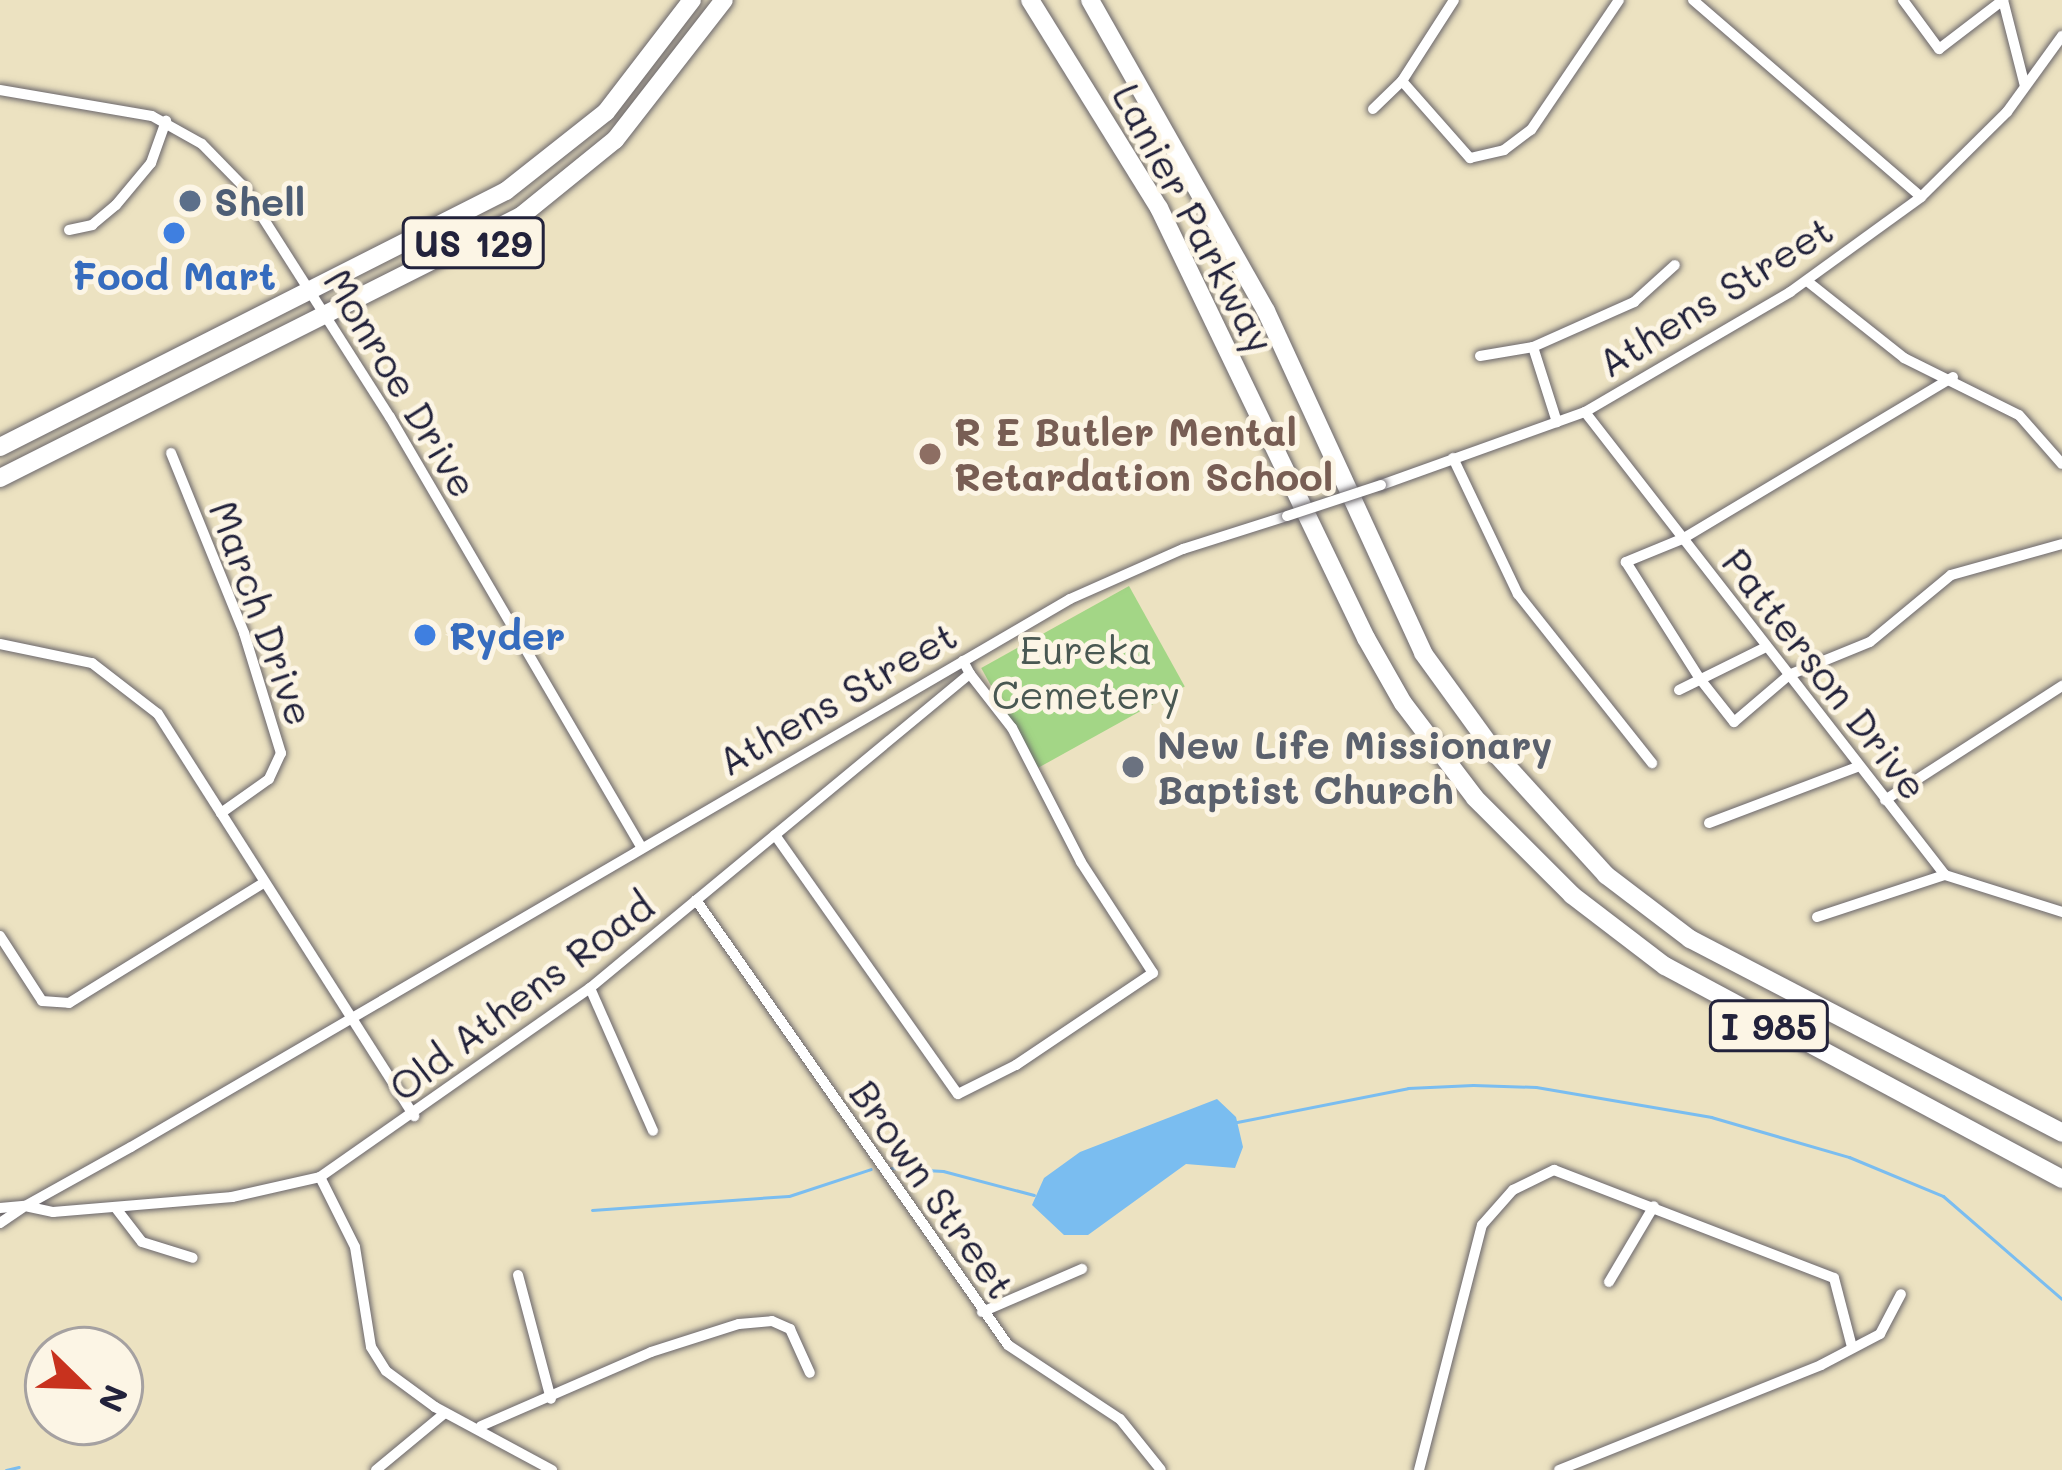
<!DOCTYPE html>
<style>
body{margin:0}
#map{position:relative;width:2062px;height:1470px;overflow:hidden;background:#ece2c1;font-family:Mali,sans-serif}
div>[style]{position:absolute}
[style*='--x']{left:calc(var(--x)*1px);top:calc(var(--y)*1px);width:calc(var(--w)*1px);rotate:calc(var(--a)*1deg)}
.green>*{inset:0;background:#a3d686;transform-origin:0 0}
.water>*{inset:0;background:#7abdf0}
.stream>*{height:3px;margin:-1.5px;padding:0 1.5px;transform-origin:1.5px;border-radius:1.5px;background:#7abdf0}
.roads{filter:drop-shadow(0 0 3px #69656a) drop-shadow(0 0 3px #69656a)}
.street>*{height:10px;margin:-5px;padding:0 5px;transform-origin:5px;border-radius:5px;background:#fff}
.highway>*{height:18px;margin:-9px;padding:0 9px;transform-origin:9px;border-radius:9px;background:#fff}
.bridges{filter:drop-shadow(0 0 3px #69656a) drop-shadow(0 0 3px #69656a)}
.street-bridge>*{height:10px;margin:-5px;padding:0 5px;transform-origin:5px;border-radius:5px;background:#fff}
.dots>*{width:33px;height:33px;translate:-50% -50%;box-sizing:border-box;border:6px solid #fcf5e5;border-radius:50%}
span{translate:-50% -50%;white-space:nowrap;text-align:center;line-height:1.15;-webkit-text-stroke:10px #fcf5e5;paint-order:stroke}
.shield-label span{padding:3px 9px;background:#fcf5e5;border:3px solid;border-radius:9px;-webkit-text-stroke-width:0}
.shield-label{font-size:36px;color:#22223b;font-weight:700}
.service-label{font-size:39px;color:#4e5e75;font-weight:700}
.left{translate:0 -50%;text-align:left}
.street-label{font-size:39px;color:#22223b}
.shop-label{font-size:39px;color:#366cbe;font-weight:700}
.education-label{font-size:39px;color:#785e54;font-weight:700}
.park-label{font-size:39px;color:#495852}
.worship-label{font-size:39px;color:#5b616d;font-weight:700}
.north{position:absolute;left:24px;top:1326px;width:120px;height:120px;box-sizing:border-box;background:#fcf5e5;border:3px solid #a5a1a1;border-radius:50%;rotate:113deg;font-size:33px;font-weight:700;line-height:48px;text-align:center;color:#22223b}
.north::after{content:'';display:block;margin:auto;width:42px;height:54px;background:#c8321e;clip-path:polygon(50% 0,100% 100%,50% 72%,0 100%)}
</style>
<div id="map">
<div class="green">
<i style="left:1129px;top:586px;width:115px;height:169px;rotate:61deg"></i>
</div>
<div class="water">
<i style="clip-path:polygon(1217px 1099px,1236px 1117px,1243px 1147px,1235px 1168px,1186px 1164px,1088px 1235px,1064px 1235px,1032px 1205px,1044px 1178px,1080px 1152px)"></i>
</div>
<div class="stream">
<i style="--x:1237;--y:1122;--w:174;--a:-11.2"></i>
<i style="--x:1408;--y:1088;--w:65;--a:-2.6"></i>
<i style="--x:1473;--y:1085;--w:63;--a:1.8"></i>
<i style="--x:1536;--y:1087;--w:178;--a:9.7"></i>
<i style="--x:1711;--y:1117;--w:144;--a:16.2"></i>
<i style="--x:1849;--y:1157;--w:102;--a:22.5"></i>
<i style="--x:1943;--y:1196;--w:157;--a:40.9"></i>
<i style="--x:891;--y:1168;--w:52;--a:3.3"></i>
<i style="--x:943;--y:1171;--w:94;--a:14.8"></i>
<i style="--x:592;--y:1210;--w:197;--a:-4.1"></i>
<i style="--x:789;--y:1196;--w:86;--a:-18.2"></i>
<i style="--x:6;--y:1470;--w:13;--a:-13"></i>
</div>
<div class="roads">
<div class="street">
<i style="--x:1693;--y:0;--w:301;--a:40.8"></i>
<i style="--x:1903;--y:0;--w:61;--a:53.7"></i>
<i style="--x:1939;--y:49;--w:81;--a:-37.4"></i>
<i style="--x:2003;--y:0;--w:89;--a:75.7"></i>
<i style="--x:1402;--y:81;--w:103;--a:48.6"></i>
<i style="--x:1470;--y:158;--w:35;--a:-13"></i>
<i style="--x:1504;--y:150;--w:34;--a:-37"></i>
<i style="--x:1531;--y:130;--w:157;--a:-55.9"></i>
<i style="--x:0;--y:90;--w:154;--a:9.7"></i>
<i style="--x:152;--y:116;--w:57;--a:29.2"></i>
<i style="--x:202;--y:144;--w:57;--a:45.7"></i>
<i style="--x:242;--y:185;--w:275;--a:57.5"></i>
<i style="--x:390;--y:417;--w:497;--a:59.7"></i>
<i style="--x:1373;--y:109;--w:40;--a:-44"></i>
<i style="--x:1402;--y:81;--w:96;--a:-57.3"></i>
<i style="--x:69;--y:230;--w:24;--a:-12"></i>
<i style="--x:92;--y:225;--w:31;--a:-40"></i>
<i style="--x:116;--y:205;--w:55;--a:-50.2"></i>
<i style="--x:151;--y:163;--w:45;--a:-70.3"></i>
<i style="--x:1807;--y:281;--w:124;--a:38.4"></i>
<i style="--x:1904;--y:358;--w:128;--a:26.4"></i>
<i style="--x:2019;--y:415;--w:65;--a:48.7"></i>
<i style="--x:1533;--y:347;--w:79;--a:72.3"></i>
<i style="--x:1480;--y:356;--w:54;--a:-9.6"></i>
<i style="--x:1533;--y:347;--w:111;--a:-24"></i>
<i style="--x:1634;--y:302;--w:55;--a:-42.1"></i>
<i style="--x:1953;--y:377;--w:316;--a:149.1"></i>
<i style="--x:1682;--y:539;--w:61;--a:157.7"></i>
<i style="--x:1626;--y:562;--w:138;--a:57.7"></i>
<i style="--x:1700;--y:679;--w:55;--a:51.7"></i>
<i style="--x:1734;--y:722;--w:72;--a:-40.5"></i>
<i style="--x:1789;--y:675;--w:87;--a:-22.2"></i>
<i style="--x:1870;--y:642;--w:105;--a:-39.6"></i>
<i style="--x:1951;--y:575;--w:115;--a:-15.6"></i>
<i style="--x:1585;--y:412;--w:586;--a:52.13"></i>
<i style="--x:1945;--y:875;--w:123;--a:17.5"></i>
<i style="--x:171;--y:453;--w:194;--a:67.9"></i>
<i style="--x:244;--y:633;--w:126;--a:72.9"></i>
<i style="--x:281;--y:753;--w:29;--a:115"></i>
<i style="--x:269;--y:779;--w:59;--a:144.7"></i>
<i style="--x:1453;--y:458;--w:151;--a:64.5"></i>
<i style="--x:1518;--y:594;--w:216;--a:51.6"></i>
<i style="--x:1381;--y:485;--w:217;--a:-19.7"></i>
<i style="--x:1585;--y:412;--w:238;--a:-30.3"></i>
<i style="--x:1790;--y:292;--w:162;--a:-35.9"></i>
<i style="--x:1921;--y:197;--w:121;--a:-44.7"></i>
<i style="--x:2007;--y:112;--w:94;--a:-54.1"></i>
<i style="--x:0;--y:644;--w:94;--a:11.7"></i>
<i style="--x:92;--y:663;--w:83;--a:37.7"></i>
<i style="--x:158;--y:714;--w:477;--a:57.5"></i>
<i style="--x:1679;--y:690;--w:97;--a:-26.3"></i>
<i style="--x:1885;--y:800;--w:211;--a:-32.8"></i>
<i style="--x:1709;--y:823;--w:158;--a:-20.7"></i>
<i style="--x:775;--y:835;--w:317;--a:54.8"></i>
<i style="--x:958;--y:1094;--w:65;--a:-26.6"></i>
<i style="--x:1016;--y:1065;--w:165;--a:-33.9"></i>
<i style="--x:1153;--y:973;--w:132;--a:-123"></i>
<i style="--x:1081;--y:862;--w:151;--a:-117.2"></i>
<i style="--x:1012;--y:728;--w:68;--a:-127.9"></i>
<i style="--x:696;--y:900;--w:543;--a:54.96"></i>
<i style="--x:1008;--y:1345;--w:134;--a:33.5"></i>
<i style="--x:1120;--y:1419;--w:65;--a:51.2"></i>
<i style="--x:1817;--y:917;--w:135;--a:-18.2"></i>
<i style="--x:0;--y:936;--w:77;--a:57.1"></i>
<i style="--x:42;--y:1001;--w:27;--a:4"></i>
<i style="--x:69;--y:1003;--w:227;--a:-31.7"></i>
<i style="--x:590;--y:988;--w:156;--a:66.2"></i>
<i style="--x:320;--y:1177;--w:78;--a:63.4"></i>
<i style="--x:355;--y:1247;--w:101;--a:80.9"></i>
<i style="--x:371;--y:1347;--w:28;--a:58"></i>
<i style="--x:386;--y:1371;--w:61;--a:36.3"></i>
<i style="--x:435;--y:1407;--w:133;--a:28.3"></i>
<i style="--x:25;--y:1206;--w:29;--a:12"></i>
<i style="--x:53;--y:1212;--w:180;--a:-4.8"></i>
<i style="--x:232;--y:1197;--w:90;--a:-12.8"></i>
<i style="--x:320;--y:1177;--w:330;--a:-35"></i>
<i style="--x:590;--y:988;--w:493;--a:-39.6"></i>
<i style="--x:970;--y:674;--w:15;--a:-118"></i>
<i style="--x:115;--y:1207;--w:44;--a:52.4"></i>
<i style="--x:142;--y:1242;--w:53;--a:17.4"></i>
<i style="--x:0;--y:1208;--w:25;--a:-5"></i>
<i style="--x:25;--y:1206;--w:121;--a:-29.1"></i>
<i style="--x:131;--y:1147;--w:1087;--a:-30.27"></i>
<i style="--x:1070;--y:599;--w:124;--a:-23.9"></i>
<i style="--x:1183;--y:549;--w:109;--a:-17.6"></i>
<i style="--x:0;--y:1223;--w:27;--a:-34"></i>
<i style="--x:518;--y:1275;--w:128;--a:75.1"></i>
<i style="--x:1609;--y:1282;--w:88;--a:-59.4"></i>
<i style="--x:982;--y:1312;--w:109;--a:-23.3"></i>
<i style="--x:481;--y:1426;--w:185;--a:-23.5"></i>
<i style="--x:651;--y:1352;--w:92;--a:-17.7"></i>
<i style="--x:739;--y:1324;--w:33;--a:-5"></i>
<i style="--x:772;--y:1321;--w:20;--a:24"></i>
<i style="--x:790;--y:1329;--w:48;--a:65.6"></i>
<i style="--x:376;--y:1470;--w:89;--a:-39.6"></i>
<i style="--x:1419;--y:1470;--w:253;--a:-75.6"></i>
<i style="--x:1482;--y:1225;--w:47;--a:-48.5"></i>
<i style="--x:1513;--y:1190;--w:46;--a:-26"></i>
<i style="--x:1554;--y:1170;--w:300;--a:21.1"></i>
<i style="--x:1834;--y:1278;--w:71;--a:75.4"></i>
<i style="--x:1559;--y:1470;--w:282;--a:-21.8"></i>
<i style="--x:1821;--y:1365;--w:67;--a:-27.7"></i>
<i style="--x:1880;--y:1334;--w:45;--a:-62.3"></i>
</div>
<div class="highway">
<i style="--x:1030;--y:0;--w:245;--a:58.2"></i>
<i style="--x:1159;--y:208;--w:477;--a:64.3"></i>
<i style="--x:1366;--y:638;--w:75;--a:60.4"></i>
<i style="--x:1403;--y:703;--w:119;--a:52.8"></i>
<i style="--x:1475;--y:798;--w:137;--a:45"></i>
<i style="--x:1572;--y:895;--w:117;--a:37.4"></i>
<i style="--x:1665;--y:966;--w:451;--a:28.2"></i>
<i style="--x:1090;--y:0;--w:357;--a:60.5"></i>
<i style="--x:1266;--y:311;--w:376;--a:65.3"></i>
<i style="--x:1423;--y:653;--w:125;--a:54.1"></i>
<i style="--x:1496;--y:754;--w:164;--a:47.7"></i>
<i style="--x:1606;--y:875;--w:106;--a:37.3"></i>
<i style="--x:1690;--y:939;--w:420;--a:27.5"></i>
<i style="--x:0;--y:447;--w:567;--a:-26.84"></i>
<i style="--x:506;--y:191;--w:127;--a:-38.3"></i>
<i style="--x:606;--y:112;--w:141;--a:-52.5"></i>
<i style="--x:0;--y:478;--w:583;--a:-26.7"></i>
<i style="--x:521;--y:216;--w:121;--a:-39"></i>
<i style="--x:615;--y:140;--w:177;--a:-52.1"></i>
</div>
</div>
<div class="bridges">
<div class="street-bridge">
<i style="--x:1287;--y:516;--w:99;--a:-18.3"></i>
</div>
</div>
<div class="dots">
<i style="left:190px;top:201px;background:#5c6f8a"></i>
<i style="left:174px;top:233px;background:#3f7fe0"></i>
<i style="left:930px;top:454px;background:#8d6e63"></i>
<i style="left:425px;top:635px;background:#3f7fe0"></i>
<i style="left:1133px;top:767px;background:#6b7280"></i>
</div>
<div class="shield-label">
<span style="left:473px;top:243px">US 129</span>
<span style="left:1769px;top:1026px">I 985</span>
</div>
<div class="service-label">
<span class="left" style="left:214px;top:201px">Shell</span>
</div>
<div class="street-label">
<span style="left:1194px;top:218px;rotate:62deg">Lanier Parkway</span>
<span style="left:1715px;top:296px;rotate:-32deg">Athens Street</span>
<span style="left:401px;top:383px;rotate:59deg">Monroe Drive</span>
<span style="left:262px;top:613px;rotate:70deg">March Drive</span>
<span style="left:1825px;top:674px;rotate:52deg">Patterson Drive</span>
<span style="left:837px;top:698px;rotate:-30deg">Athens Street</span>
<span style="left:521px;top:996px;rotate:-37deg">Old Athens Road</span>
<span style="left:933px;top:1189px;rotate:55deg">Brown Street</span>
</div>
<div class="shop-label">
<span style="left:174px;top:275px">Food Mart</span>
<span class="left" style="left:449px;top:635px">Ryder</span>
</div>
<div class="education-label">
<span class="left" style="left:954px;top:454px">R E Butler Mental<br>Retardation School</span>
</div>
<div class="park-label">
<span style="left:1086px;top:672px">Eureka<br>Cemetery</span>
</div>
<div class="worship-label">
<span class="left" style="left:1157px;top:767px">New Life Missionary<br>Baptist Church</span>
</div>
<div class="north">N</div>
</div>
